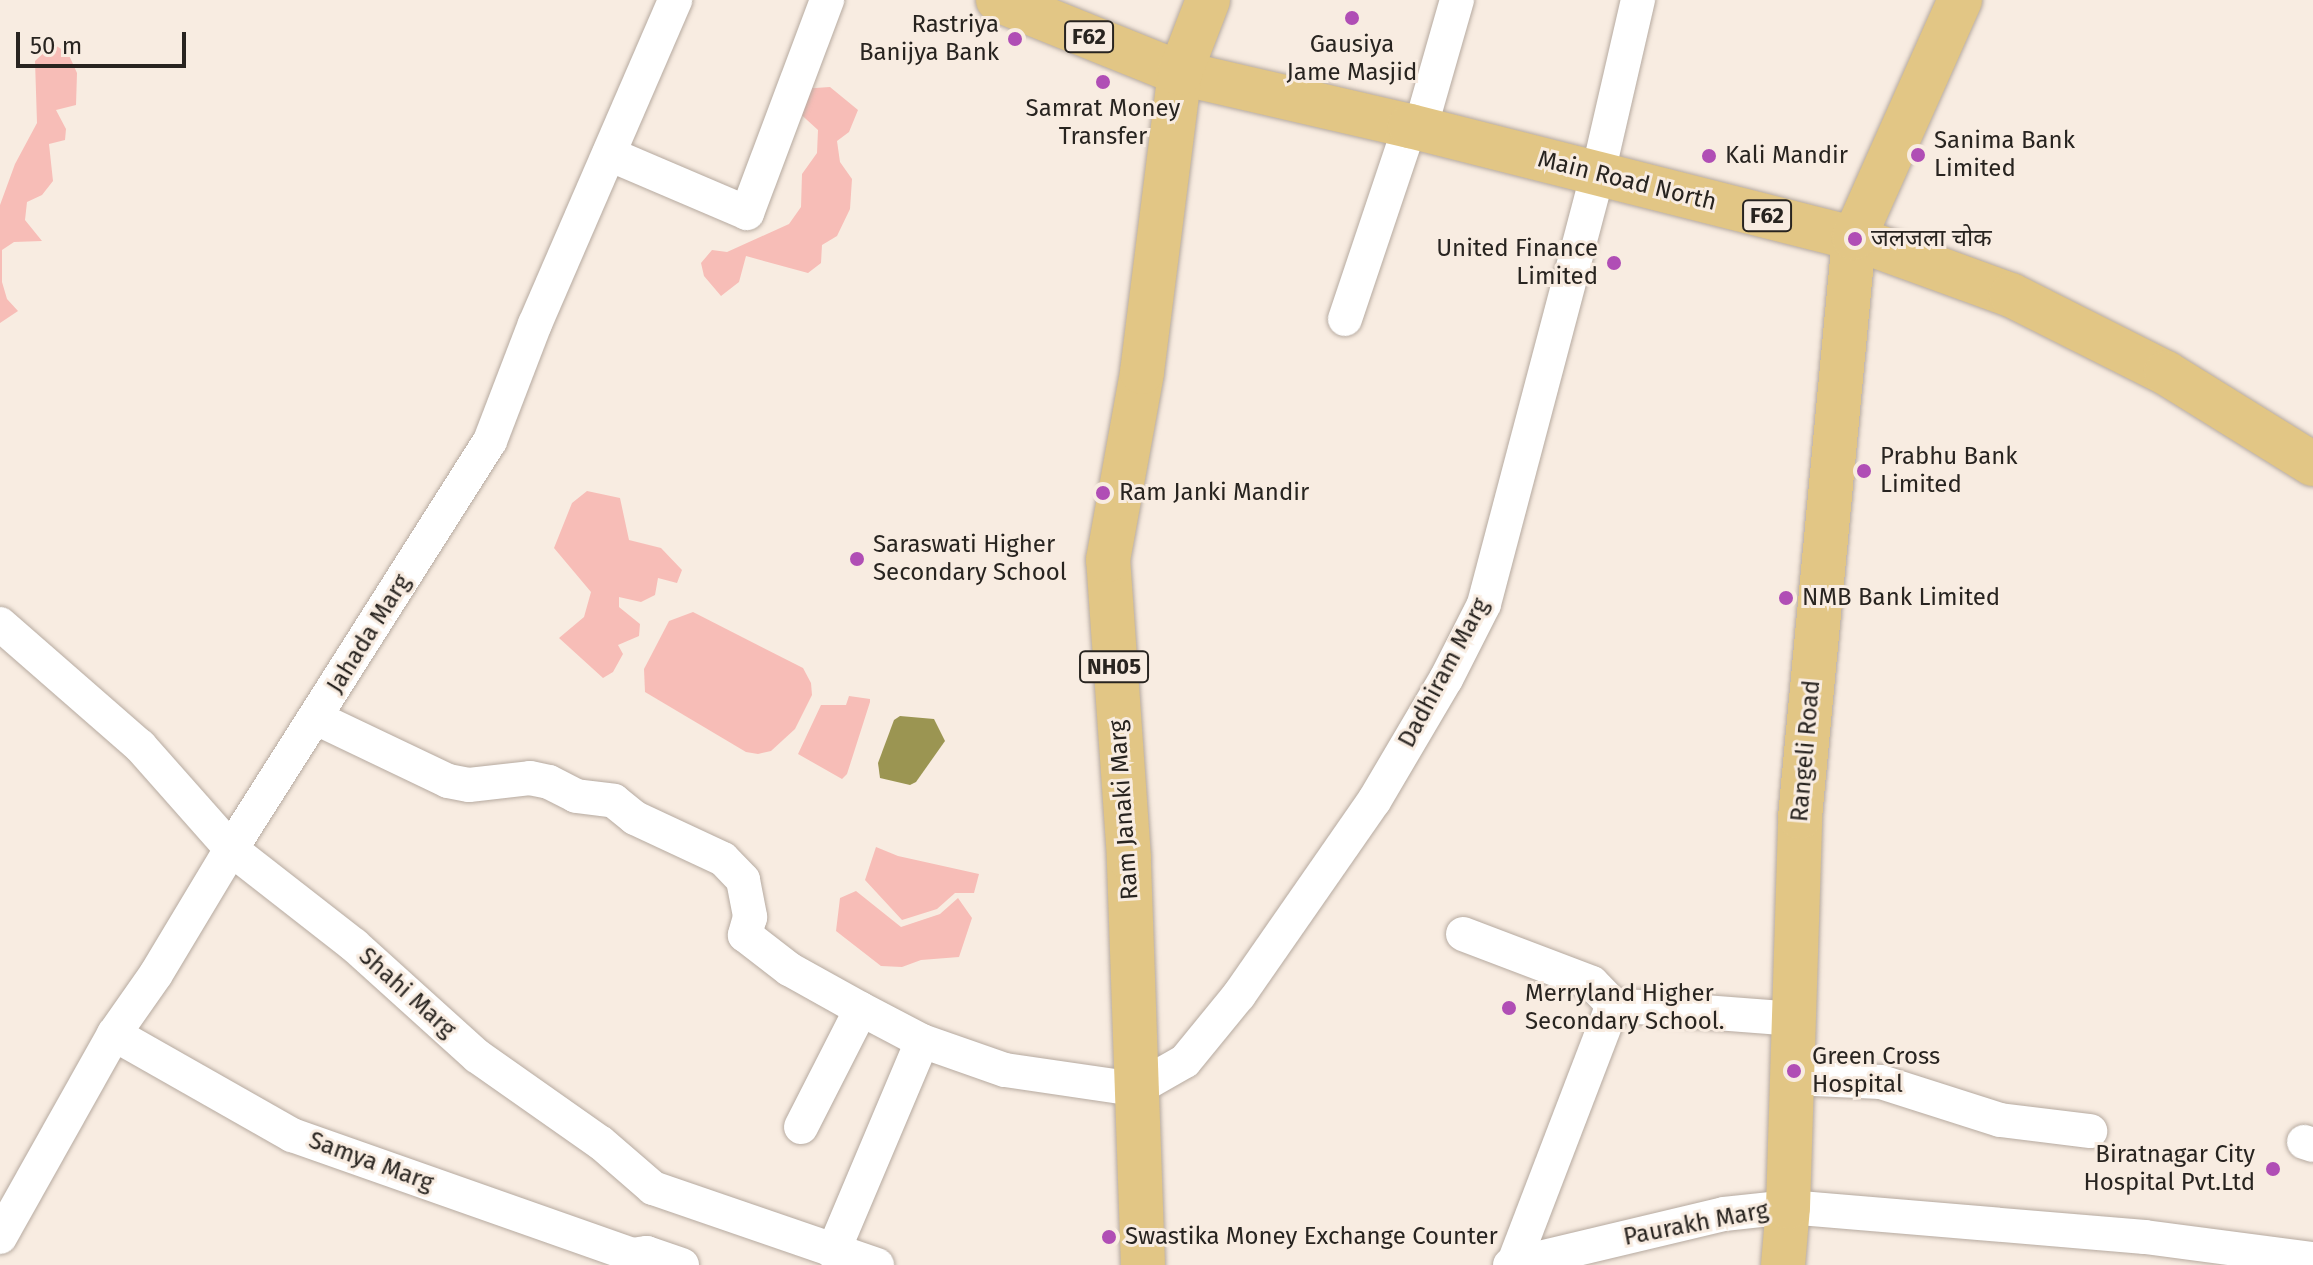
<!DOCTYPE html>
<meta charset="utf-8">
<style>
body{margin:0}
#map{position:relative;width:2313px;height:1265px;overflow:hidden;background:#f8ece1;font-family:"Fira Sans","Noto Sans Devanagari",sans-serif}
div>[style]{position:absolute}
[style*='--x']{left:calc(var(--x)*1px);top:calc(var(--y)*1px);width:calc(var(--w)*1px);rotate:calc(var(--a)*1deg)}
.green>*{inset:0;background:#f7bdb7}
.water>*{inset:0;background:#9b9552}
.roads{filter:drop-shadow(0 0 2px #b6aaa0) drop-shadow(0 0 2px #b6aaa0)}
.minor>*{height:34px;margin:-17px;padding:0 17px;transform-origin:17px;border-radius:17px;background:#fff}
.major>*{height:44px;margin:-22px;padding:0 22px;transform-origin:22px;border-radius:22px;background:#e2c685}
.dots>*{width:22px;height:22px;translate:-50% -50%;box-sizing:border-box;border:4px solid #f8ece1;border-radius:50%}
span{translate:-50% -50%;white-space:nowrap;text-align:center;line-height:1.15;-webkit-text-stroke:6px #f8ece1;paint-order:stroke}
.shield-label span{padding:2px 6px;background:#f8ece1;border:2px solid;border-radius:6px;-webkit-text-stroke-width:0}
.shield-label{font-size:22px;color:#282420;font-weight:700}
.poi-label{font-size:24px;color:#282420}
.right{translate:-100% -50%;text-align:right}
.left{translate:0 -50%;text-align:left}
.street-label{font-size:24px;color:#282420}
.scale{position:absolute;left:16px;top:32px;width:170px;height:36px;box-sizing:border-box;border:4px solid #282420;border-top:0;padding-left:10px;font-size:24px;line-height:28px;white-space:nowrap;color:#282420;-webkit-text-stroke:6px #f8ece1;paint-order:stroke}
</style>
<div id="map">
<div class="green">
<i style="clip-path:polygon(53px 44px,68px 53px,77px 73px,76px 105px,56px 110px,66px 129px,65px 140px,49px 144px,53px 181px,42px 195px,27px 202px,25px 220px,42px 241px,14px 242px,2px 250px,2px 282px,7px 299px,18px 311px,0 323px,0 205px,15px 164px,37px 123px,35px 61px)"></i>
<i style="clip-path:polygon(830px 87px,858px 110px,849px 132px,837px 141px,840px 162px,852px 179px,850px 209px,837px 236px,822px 245px,821px 263px,808px 273px,746px 256px,739px 282px,721px 296px,704px 276px,701px 263px,712px 250px,727px 252px,789px 224px,801px 207px,802px 174px,817px 153px,818px 130px,795px 109px,800px 89px)"></i>
<i style="clip-path:polygon(587px 491px,620px 498px,629px 540px,661px 548px,682px 570px,677px 583px,658px 578px,655px 595px,641px 602px,619px 597px,619px 607px,640px 624px,639px 636px,618px 645px,623px 654px,613px 672px,603px 678px,559px 638px,584px 617px,591px 592px,554px 548px,572px 503px)"></i>
<i style="clip-path:polygon(693px 612px,803px 668px,811px 683px,812px 695px,795px 729px,771px 751px,758px 754px,746px 752px,645px 692px,644px 669px,669px 621px)"></i>
<i style="clip-path:polygon(849px 696px,870px 699px,870px 702px,847px 774px,842px 779px,798px 754px,821px 705px,846px 705px)"></i>
<i style="clip-path:polygon(876px 847px,898px 856px,979px 874px,974px 893px,955px 893px,937px 909px,902px 920px,865px 880px)"></i>
<i style="clip-path:polygon(856px 891px,901px 927px,940px 914px,958px 898px,972px 918px,959px 957px,921px 960px,902px 967px,881px 966px,836px 931px,840px 898px)"></i>
</div>
<div class="water">
<i style="clip-path:polygon(900px 716px,934px 719px,945px 741px,916px 782px,910px 785px,880px 778px,878px 763px,894px 720px)"></i>
</div>
<div class="roads">
<div class="minor">
<i style="--x:1420;--y:129;--w:134;--a:-74"></i>
<i style="--x:609;--y:154;--w:150;--a:23.1"></i>
<i style="--x:747;--y:213;--w:228;--a:-69.4"></i>
<i style="--x:1345;--y:319;--w:204;--a:-71.4"></i>
<i style="--x:0;--y:624;--w:186;--a:41.1"></i>
<i style="--x:140;--y:746;--w:137;--a:48.5"></i>
<i style="--x:231;--y:849;--w:156;--a:38"></i>
<i style="--x:354;--y:945;--w:166;--a:42.1"></i>
<i style="--x:477;--y:1056;--w:151;--a:35.1"></i>
<i style="--x:601;--y:1143;--w:69;--a:40.9"></i>
<i style="--x:653;--y:1188;--w:237;--a:19"></i>
<i style="--x:316;--y:718;--w:146;--a:25.5"></i>
<i style="--x:448;--y:781;--w:21;--a:11"></i>
<i style="--x:469;--y:785;--w:61;--a:-6.5"></i>
<i style="--x:530;--y:778;--w:19;--a:12"></i>
<i style="--x:549;--y:782;--w:30;--a:27"></i>
<i style="--x:576;--y:796;--w:38;--a:7"></i>
<i style="--x:614;--y:801;--w:27;--a:39"></i>
<i style="--x:635;--y:818;--w:97;--a:25"></i>
<i style="--x:723;--y:859;--w:29;--a:46"></i>
<i style="--x:743;--y:880;--w:38;--a:79"></i>
<i style="--x:750;--y:917;--w:19;--a:106"></i>
<i style="--x:745;--y:935;--w:56;--a:37.7"></i>
<i style="--x:789;--y:969;--w:82;--a:29.1"></i>
<i style="--x:861;--y:1009;--w:69;--a:27.7"></i>
<i style="--x:922;--y:1041;--w:88;--a:19.3"></i>
<i style="--x:1005;--y:1070;--w:132;--a:8.3"></i>
<i style="--x:1136;--y:1089;--w:56;--a:-29.7"></i>
<i style="--x:1185;--y:1061;--w:85;--a:-50.7"></i>
<i style="--x:1239;--y:995;--w:236;--a:-55.2"></i>
<i style="--x:1374;--y:801;--w:142;--a:-59.5"></i>
<i style="--x:1446;--y:679;--w:84;--a:-63.1"></i>
<i style="--x:1484;--y:604;--w:446;--a:-75.2"></i>
<i style="--x:1598;--y:173;--w:178;--a:-77"></i>
<i style="--x:1463;--y:934;--w:138;--a:20.8"></i>
<i style="--x:1592;--y:983;--w:30;--a:46"></i>
<i style="--x:114;--y:1034;--w:205;--a:29.6"></i>
<i style="--x:292;--y:1135;--w:361;--a:19.4"></i>
<i style="--x:632;--y:1255;--w:10;--a:107"></i>
<i style="--x:1792;--y:1078;--w:89;--a:2.6"></i>
<i style="--x:1881;--y:1082;--w:125;--a:17.7"></i>
<i style="--x:2000;--y:1120;--w:91;--a:7"></i>
<i style="--x:801;--y:1127;--w:132;--a:-63"></i>
<i style="--x:2304;--y:1142;--w:9;--a:18"></i>
<i style="--x:0;--y:1237;--w:233;--a:-60.7"></i>
<i style="--x:114;--y:1034;--w:73;--a:-55"></i>
<i style="--x:156;--y:974;--w:146;--a:-59"></i>
<i style="--x:231;--y:849;--w:483;--a:-57.6"></i>
<i style="--x:490;--y:441;--w:125;--a:-69"></i>
<i style="--x:535;--y:324;--w:353;--a:-66.6"></i>
<i style="--x:833;--y:1252;--w:229;--a:-67.1"></i>
<i style="--x:632;--y:1255;--w:15;--a:-8"></i>
<i style="--x:647;--y:1253;--w:37;--a:19"></i>
<i style="--x:1510;--y:1265;--w:220;--a:-13.4"></i>
<i style="--x:1724;--y:1214;--w:64;--a:-6.2"></i>
<i style="--x:1788;--y:1207;--w:358;--a:4.8"></i>
<i style="--x:2145;--y:1237;--w:169;--a:7.5"></i>
<i style="--x:1513;--y:1265;--w:279;--a:-69"></i>
<i style="--x:1613;--y:1005;--w:182;--a:4.4"></i>
</div>
<div class="major">
<i style="--x:998;--y:0;--w:196;--a:21.9"></i>
<i style="--x:1180;--y:73;--w:236;--a:13"></i>
<i style="--x:1410;--y:126;--w:458;--a:14.2"></i>
<i style="--x:1854;--y:238;--w:167;--a:20"></i>
<i style="--x:2011;--y:295;--w:174;--a:26.7"></i>
<i style="--x:2166;--y:373;--w:173;--a:31.8"></i>
<i style="--x:1143;--y:1265;--w:407;--a:-92"></i>
<i style="--x:1129;--y:858;--w:299;--a:-94"></i>
<i style="--x:1108;--y:560;--w:191;--a:-79.7"></i>
<i style="--x:1142;--y:372;--w:301;--a:-82.8"></i>
<i style="--x:1180;--y:73;--w:78;--a:-69"></i>
<i style="--x:1783;--y:1265;--w:58;--a:-85.1"></i>
<i style="--x:1788;--y:1207;--w:390;--a:-88.2"></i>
<i style="--x:1800;--y:817;--w:582;--a:-84.67"></i>
<i style="--x:1854;--y:238;--w:261;--a:-66"></i>
</div>
</div>
<div class="dots">
<i style="left:1352px;top:18px;background:#b04eb5"></i>
<i style="left:1015px;top:39px;background:#b04eb5"></i>
<i style="left:1103px;top:82px;background:#b04eb5"></i>
<i style="left:1918px;top:155px;background:#b04eb5"></i>
<i style="left:1709px;top:156px;background:#b04eb5"></i>
<i style="left:1855px;top:239px;background:#b04eb5"></i>
<i style="left:1614px;top:263px;background:#b04eb5"></i>
<i style="left:1864px;top:471px;background:#b04eb5"></i>
<i style="left:1103px;top:493px;background:#b04eb5"></i>
<i style="left:857px;top:559px;background:#b04eb5"></i>
<i style="left:1786px;top:598px;background:#b04eb5"></i>
<i style="left:1509px;top:1008px;background:#b04eb5"></i>
<i style="left:1794px;top:1071px;background:#b04eb5"></i>
<i style="left:2273px;top:1169px;background:#b04eb5"></i>
<i style="left:1109px;top:1237px;background:#b04eb5"></i>
</div>
<div class="shield-label">
<span style="left:1089px;top:37px">F62</span>
<span style="left:1767px;top:216px">F62</span>
<span style="left:1114px;top:667px">NH05</span>
</div>
<div class="poi-label">
<span class="right" style="left:999px;top:39px">Rastriya<br>Banijya Bank</span>
<span style="left:1352px;top:59px">Gausiya<br>Jame Masjid</span>
<span style="left:1103px;top:123px">Samrat Money<br>Transfer</span>
<span class="left" style="left:1934px;top:155px">Sanima Bank<br>Limited</span>
<span class="left" style="left:1725px;top:156px">Kali Mandir</span>
<span class="left" style="left:1871px;top:239px">जलजला चोक</span>
<span class="right" style="left:1598px;top:263px">United Finance<br>Limited</span>
<span class="left" style="left:1880px;top:471px">Prabhu Bank<br>Limited</span>
<span class="left" style="left:1119px;top:493px">Ram Janki Mandir</span>
<span class="left" style="left:873px;top:559px">Saraswati Higher<br>Secondary School</span>
<span class="left" style="left:1802px;top:598px">NMB Bank Limited</span>
<span class="left" style="left:1525px;top:1008px">Merryland Higher<br>Secondary School.</span>
<span class="left" style="left:1812px;top:1071px">Green Cross<br>Hospital</span>
<span class="right" style="left:2255px;top:1169px">Biratnagar City<br>Hospital Pvt.Ltd</span>
<span class="left" style="left:1125px;top:1237px">Swastika Money Exchange Counter</span>
</div>
<div class="street-label">
<span style="left:1627px;top:181px;rotate:14deg">Main Road North</span>
<span style="left:369px;top:634px;rotate:-58deg">Jahada Marg</span>
<span style="left:1444px;top:673px;rotate:-62deg">Dadhiram Marg</span>
<span style="left:1806px;top:751px;rotate:-85deg">Rangeli Road</span>
<span style="left:1124px;top:810px;rotate:-94deg">Ram Janaki Marg</span>
<span style="left:407px;top:993px;rotate:42deg">Shahi Marg</span>
<span style="left:371px;top:1162px;rotate:20deg">Samya Marg</span>
<span style="left:1696px;top:1224px;rotate:-11deg">Paurakh Marg</span>
</div>
<div class="scale">50 m</div>
</div>
